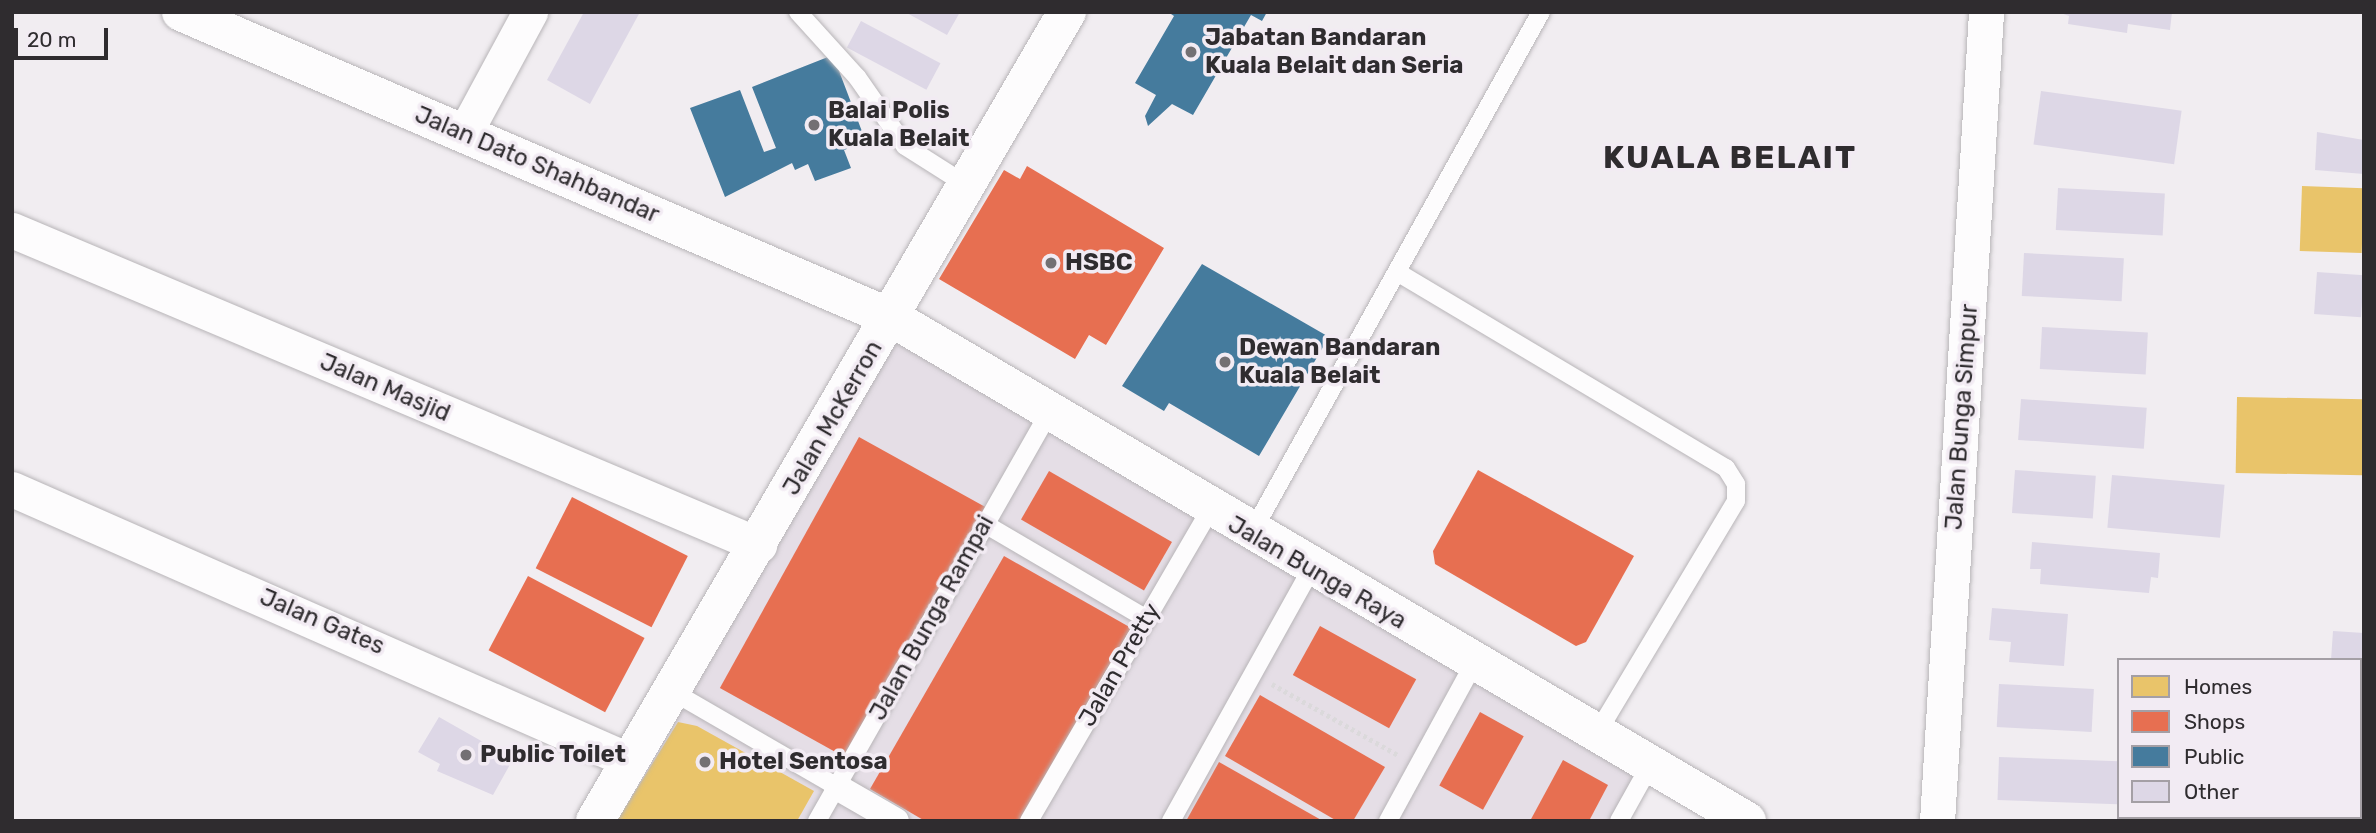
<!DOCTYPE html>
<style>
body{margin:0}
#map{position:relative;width:2376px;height:833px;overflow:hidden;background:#f1edf1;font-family:Rubik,sans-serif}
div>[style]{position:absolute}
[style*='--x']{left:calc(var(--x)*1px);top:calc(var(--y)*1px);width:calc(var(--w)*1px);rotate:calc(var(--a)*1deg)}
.built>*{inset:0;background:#e5dee6}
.homes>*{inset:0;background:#e9c46a;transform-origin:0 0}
.shops>*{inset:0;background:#e76f51;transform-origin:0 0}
.public>*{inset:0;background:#457b9d}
.building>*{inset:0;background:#ddd7e6;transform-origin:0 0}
.path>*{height:4.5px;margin-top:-2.25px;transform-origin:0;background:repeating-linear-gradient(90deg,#dbd9db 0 3.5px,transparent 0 7px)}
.roads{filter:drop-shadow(0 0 2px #b8b5b8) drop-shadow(0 0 2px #b8b5b8)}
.service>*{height:18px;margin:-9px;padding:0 9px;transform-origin:9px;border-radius:9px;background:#fdfcfd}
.pedestrian>*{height:26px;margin:-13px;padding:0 13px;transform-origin:13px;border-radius:13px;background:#fdfcfd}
.minor>*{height:35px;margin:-17.5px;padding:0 17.5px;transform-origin:17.5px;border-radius:17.5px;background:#fdfcfd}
.tertiary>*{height:38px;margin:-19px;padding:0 19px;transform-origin:19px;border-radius:19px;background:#fdfcfd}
.secondary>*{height:38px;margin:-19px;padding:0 19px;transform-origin:19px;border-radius:19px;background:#fdfcfd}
.dots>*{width:19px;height:19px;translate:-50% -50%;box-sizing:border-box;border:4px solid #f2ebf3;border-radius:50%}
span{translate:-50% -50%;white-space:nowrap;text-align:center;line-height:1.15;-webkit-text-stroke:7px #f2ebf3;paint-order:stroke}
.poi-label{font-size:24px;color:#2f2c2f;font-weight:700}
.left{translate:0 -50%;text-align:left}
.street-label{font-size:24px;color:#2f2c2f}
.district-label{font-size:32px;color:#2f2c2f;font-weight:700;letter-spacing:2px}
.frame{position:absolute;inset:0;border:14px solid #2f2c2f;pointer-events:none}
.legend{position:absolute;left:2117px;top:658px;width:245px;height:161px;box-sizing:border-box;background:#f2ebf3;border:2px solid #a49fa5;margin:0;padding:9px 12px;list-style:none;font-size:21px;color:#2f2c2f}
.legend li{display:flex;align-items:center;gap:14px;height:35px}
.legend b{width:35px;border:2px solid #a49fa5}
.scale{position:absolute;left:14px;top:28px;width:94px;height:32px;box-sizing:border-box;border:4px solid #2f2c2f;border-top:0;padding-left:9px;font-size:21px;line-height:24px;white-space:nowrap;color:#2f2c2f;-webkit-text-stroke:5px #f2ebf3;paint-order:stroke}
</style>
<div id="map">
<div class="built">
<i style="clip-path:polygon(892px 318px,1649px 767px,1618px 821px,599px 821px)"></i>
</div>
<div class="homes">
<i style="left:2302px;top:186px;width:62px;height:65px;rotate:2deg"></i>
<i style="left:2237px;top:397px;width:127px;height:76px;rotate:1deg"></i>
<i style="clip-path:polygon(678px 722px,697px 726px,814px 791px,797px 821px,617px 821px)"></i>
</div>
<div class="shops">
<i style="clip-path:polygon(1027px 166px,1164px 248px,1106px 345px,1089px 335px,1075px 359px,939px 279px,1004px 170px,1020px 179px)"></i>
<i style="left:859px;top:437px;width:145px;height:287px;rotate:29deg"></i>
<i style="clip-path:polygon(1478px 470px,1634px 556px,1586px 642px,1576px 646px,1435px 564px,1433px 551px)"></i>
<i style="left:1049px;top:471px;width:142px;height:56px;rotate:30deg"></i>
<i style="left:572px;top:497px;width:130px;height:80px;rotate:27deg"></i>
<i style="clip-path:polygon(1004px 556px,1133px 629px,1023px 821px,925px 821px,870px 789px)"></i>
<i style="left:528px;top:576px;width:132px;height:84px;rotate:28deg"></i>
<i style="left:1320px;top:626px;width:110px;height:56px;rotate:29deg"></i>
<i style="clip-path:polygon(1260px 695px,1385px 767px,1353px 821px,1337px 821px,1225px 756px)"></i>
<i style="left:1480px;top:712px;width:50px;height:84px;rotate:29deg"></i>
<i style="clip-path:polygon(1563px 760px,1608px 785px,1589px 821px,1530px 821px)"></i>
<i style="clip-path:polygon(1219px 762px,1323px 821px,1186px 821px)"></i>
</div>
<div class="public">
<i style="clip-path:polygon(1168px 12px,1267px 12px,1262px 21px,1251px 15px,1193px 115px,1172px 104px,1148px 126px,1145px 116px,1156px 95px,1135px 83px,1174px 16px)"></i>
<i style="clip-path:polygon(833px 55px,866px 142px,844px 150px,851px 168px,815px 181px,808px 164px,795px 170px,792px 163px,725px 197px,690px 108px,740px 90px,764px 152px,776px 148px,752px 87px)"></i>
<i style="clip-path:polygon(1202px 264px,1329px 337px,1259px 456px,1169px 403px,1164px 411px,1122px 386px)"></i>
</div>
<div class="building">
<i style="clip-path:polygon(584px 12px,640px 12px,590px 104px,547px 80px)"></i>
<i style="clip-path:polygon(905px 12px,960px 12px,947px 35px)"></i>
<i style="clip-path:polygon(2058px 12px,2172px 12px,2170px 30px,2128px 24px,2127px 33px,2068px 24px,2069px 16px)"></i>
<i style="left:861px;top:21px;width:90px;height:30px;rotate:28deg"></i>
<i style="left:2041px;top:91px;width:142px;height:54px;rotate:8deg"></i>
<i style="clip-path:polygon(2317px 132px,2364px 140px,2364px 174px,2315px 170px)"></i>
<i style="left:2058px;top:188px;width:107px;height:42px;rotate:3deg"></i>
<i style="left:2024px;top:253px;width:100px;height:43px;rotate:3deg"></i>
<i style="left:2317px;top:272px;width:47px;height:42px;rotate:4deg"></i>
<i style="left:2042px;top:327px;width:106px;height:42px;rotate:3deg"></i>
<i style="left:2021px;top:399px;width:126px;height:41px;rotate:4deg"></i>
<i style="left:2015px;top:470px;width:81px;height:43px;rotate:4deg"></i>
<i style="left:2112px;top:475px;width:113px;height:53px;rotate:5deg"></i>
<i style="clip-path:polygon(2032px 542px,2160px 553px,2158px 578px,2151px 577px,2149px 593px,2040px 584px,2041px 569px,2030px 569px)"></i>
<i style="clip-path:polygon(1992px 608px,2068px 614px,2064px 666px,2009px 662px,2011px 642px,1989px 640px)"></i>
<i style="clip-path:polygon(2333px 631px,2364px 633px,2364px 675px,2360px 660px,2331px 660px)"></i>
<i style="left:1999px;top:684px;width:95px;height:43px;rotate:3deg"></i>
<i style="left:2360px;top:703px;width:4px;height:42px"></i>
<i style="clip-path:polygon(439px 717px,513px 759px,493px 795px,437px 771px,440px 764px,418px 752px)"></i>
<i style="left:1999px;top:757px;width:120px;height:43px;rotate:2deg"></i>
<i style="left:2360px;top:774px;width:4px;height:43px"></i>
</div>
<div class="path">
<i style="--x:1272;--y:684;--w:145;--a:29.4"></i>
</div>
<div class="roads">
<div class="service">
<i style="--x:798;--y:12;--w:88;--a:47.8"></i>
<i style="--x:857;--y:77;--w:84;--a:55.2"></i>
<i style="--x:905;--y:146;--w:75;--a:32.4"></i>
<i style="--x:1397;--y:272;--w:383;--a:30.8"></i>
<i style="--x:1726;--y:468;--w:19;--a:58"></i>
<i style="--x:1736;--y:484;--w:17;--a:90"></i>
<i style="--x:1736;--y:501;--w:273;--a:120.9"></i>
<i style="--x:985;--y:524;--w:188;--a:30.4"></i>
<i style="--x:1251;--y:534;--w:597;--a:-60.95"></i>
<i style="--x:670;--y:690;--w:193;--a:30.1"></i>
<i style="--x:817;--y:821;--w:467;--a:-60.4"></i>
<i style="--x:1029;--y:821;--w:360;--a:-59.8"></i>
<i style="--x:1171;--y:821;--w:288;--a:-60.9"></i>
<i style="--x:1388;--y:821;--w:178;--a:-61.4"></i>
<i style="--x:1619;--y:821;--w:62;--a:-60.9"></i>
</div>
<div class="pedestrian">
<i style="--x:837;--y:787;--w:68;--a:30"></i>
</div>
<div class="minor">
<i style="--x:464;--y:134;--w:139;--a:-61.6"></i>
<i style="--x:12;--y:230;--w:811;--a:22.86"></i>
<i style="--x:12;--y:489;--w:673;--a:23.75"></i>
<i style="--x:1937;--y:821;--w:810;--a:-86.53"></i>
</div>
<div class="tertiary">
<i style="--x:181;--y:12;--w:774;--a:23.29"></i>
<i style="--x:892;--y:318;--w:992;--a:30.47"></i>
</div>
<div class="secondary">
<i style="--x:595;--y:821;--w:937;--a:-59.74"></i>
</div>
</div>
<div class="dots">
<i style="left:1191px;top:52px;background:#737073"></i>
<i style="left:814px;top:125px;background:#737073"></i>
<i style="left:1051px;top:263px;background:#737073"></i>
<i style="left:1225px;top:362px;background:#737073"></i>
<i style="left:466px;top:755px;background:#737073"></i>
<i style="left:705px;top:762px;background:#737073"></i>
</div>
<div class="poi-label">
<span class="left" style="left:1205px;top:52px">Jabatan Bandaran<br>Kuala Belait dan Seria</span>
<span class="left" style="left:828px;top:125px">Balai Polis<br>Kuala Belait</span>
<span class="left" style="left:1065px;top:263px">HSBC</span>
<span class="left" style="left:1239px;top:362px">Dewan Bandaran<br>Kuala Belait</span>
<span class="left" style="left:480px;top:755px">Public Toilet</span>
<span class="left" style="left:719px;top:762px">Hotel Sentosa</span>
</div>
<div class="street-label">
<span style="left:537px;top:165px;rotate:23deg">Jalan Dato Shahbandar</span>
<span style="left:385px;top:388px;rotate:23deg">Jalan Masjid</span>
<span style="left:1962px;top:417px;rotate:-86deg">Jalan Bunga Simpur</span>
<span style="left:833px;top:418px;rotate:-60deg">Jalan McKerron</span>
<span style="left:1317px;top:573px;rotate:30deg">Jalan Bunga Raya</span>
<span style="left:932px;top:618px;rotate:-61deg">Jalan Bunga Rampai</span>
<span style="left:322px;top:622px;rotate:23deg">Jalan Gates</span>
<span style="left:1120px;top:665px;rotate:-60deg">Jalan Pretty</span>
</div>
<div class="district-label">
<span style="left:1730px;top:157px">KUALA BELAIT</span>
</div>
<div class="frame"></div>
<ul class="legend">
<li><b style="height:19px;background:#e9c46a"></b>Homes</li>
<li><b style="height:19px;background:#e76f51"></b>Shops</li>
<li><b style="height:19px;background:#457b9d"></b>Public</li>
<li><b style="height:19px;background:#ddd7e6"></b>Other</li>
</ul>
<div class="scale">20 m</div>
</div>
